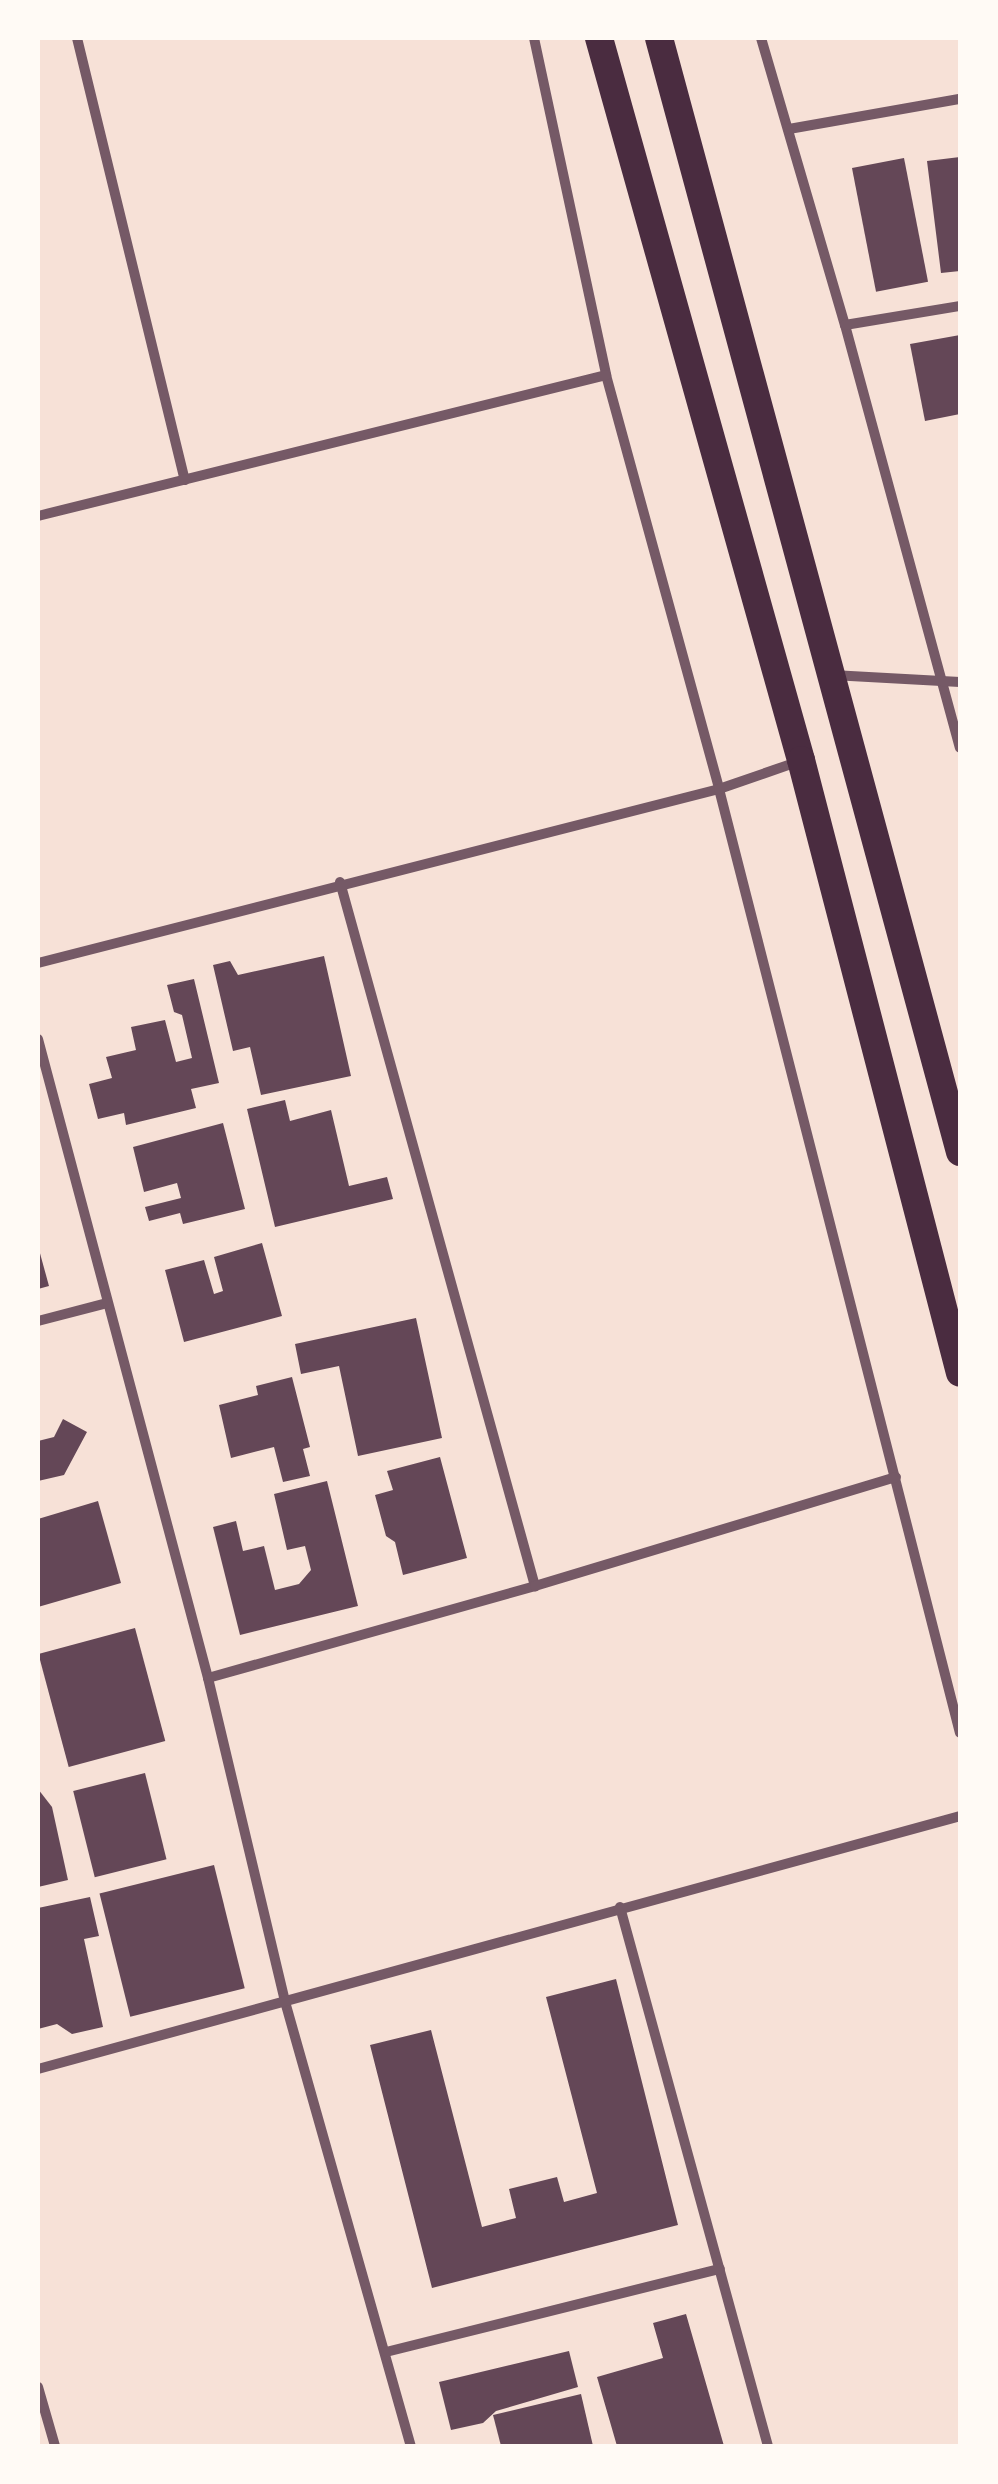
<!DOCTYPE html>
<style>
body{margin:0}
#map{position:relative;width:998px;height:2484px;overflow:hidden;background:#f7e1d7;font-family:"Roboto Condensed",sans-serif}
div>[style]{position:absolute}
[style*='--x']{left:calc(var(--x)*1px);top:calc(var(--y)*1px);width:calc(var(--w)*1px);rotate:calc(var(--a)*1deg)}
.building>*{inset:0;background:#644757;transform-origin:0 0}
.minor>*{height:10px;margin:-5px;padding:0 5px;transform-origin:5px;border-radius:5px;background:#755966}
.trunk>*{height:28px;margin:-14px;padding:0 14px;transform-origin:14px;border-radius:14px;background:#4a2c40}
span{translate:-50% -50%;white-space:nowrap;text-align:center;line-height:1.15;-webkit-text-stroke:8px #fffaf5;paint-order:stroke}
.frame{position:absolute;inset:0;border:40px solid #fffaf5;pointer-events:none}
</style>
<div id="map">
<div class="building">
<i style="clip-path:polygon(960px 157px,960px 271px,941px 273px,927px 161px)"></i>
<i style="left:904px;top:158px;width:126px;height:53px;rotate:79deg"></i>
<i style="clip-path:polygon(960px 335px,960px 414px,925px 421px,910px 344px)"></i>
<i style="clip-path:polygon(324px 956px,351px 1076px,261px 1095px,250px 1047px,233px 1051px,213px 965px,230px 961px,238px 975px)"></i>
<i style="clip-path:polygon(194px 979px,219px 1083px,191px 1089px,196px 1108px,126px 1125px,124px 1113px,98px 1119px,89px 1084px,112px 1078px,106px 1057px,136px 1050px,131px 1027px,165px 1020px,176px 1062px,192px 1058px,182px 1015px,174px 1012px,167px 985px)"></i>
<i style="clip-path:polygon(285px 1100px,290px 1121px,331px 1110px,349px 1186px,387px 1177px,393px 1199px,275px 1227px,247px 1109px)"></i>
<i style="clip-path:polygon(223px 1123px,245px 1209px,183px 1224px,180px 1213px,149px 1221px,145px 1207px,181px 1198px,177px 1183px,144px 1192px,133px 1147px)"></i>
<i style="clip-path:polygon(262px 1243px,282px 1316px,184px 1342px,165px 1270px,204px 1260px,214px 1294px,223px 1291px,214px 1257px)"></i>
<i style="clip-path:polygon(38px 1246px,49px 1286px,38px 1289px)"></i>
<i style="clip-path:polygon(416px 1318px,442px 1438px,358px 1456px,339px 1366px,301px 1374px,295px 1344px)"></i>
<i style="clip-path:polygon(292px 1377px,310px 1447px,303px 1449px,310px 1476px,283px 1482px,274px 1447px,231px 1458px,219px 1405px,258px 1395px,256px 1386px)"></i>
<i style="clip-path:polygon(63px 1419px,87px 1432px,64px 1475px,38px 1481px,38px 1441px,54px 1437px)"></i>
<i style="clip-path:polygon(440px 1457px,467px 1558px,403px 1575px,395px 1542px,386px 1536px,375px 1495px,393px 1490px,387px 1471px)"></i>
<i style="clip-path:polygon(327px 1481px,358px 1606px,240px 1635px,213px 1527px,236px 1521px,243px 1551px,264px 1546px,275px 1590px,299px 1584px,311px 1570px,305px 1546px,287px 1550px,274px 1494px)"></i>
<i style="clip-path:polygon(98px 1501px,121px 1583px,38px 1607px,38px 1519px)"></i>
<i style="left:135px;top:1628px;width:117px;height:100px;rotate:75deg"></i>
<i style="left:145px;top:1773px;width:89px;height:74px;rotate:76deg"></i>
<i style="clip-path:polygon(38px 1789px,52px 1807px,68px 1880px,38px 1887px)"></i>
<i style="left:214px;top:1865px;width:127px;height:118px;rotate:76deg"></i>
<i style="clip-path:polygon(90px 1897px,99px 1936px,84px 1939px,103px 2027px,72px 2034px,57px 2024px,38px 2029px,38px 1908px)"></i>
<i style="clip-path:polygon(616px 1979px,678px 2225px,432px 2288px,370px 2045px,431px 2030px,482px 2227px,516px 2218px,509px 2189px,557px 2177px,564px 2202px,597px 2193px,546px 1997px)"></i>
<i style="clip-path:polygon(686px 2314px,724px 2446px,617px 2446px,597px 2377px,663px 2358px,653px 2323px)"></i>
<i style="clip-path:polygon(569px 2351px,578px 2387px,496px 2411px,483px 2423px,451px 2430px,439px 2382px)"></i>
<i style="clip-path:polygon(581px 2394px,593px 2446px,501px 2446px,493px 2415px)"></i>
</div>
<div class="minor">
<i style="--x:77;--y:38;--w:455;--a:76.3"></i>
<i style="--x:534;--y:38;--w:345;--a:77.9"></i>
<i style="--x:606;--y:375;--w:429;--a:74.7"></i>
<i style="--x:719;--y:789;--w:974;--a:75.68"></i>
<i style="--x:761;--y:38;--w:299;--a:73.7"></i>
<i style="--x:845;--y:325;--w:438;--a:74.8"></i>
<i style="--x:789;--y:129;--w:174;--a:-10"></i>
<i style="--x:845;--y:325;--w:117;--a:-9.4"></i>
<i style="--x:38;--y:516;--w:585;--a:-13.94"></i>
<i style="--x:832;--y:675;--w:128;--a:3.1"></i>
<i style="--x:340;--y:882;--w:731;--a:74.52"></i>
<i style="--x:38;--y:963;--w:703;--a:-14.33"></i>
<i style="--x:719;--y:789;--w:86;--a:-19.1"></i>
<i style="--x:38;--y:1039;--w:661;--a:75.1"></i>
<i style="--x:208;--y:1678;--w:329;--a:76.6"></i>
<i style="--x:284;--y:1998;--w:466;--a:74.2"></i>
<i style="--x:38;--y:1321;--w:71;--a:-14.6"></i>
<i style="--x:208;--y:1678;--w:340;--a:-15.7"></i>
<i style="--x:535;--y:1586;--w:377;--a:-16.8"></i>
<i style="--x:620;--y:1907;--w:559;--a:74.65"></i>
<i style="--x:38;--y:2069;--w:956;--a:-15.34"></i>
<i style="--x:386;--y:2352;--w:344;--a:-14"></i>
<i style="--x:38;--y:2387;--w:61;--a:73.9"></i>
</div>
<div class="trunk">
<i style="--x:599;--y:38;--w:750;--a:74.37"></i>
<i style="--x:801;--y:760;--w:633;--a:75.46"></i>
<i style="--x:659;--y:38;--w:1154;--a:74.88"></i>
</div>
<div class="frame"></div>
</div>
